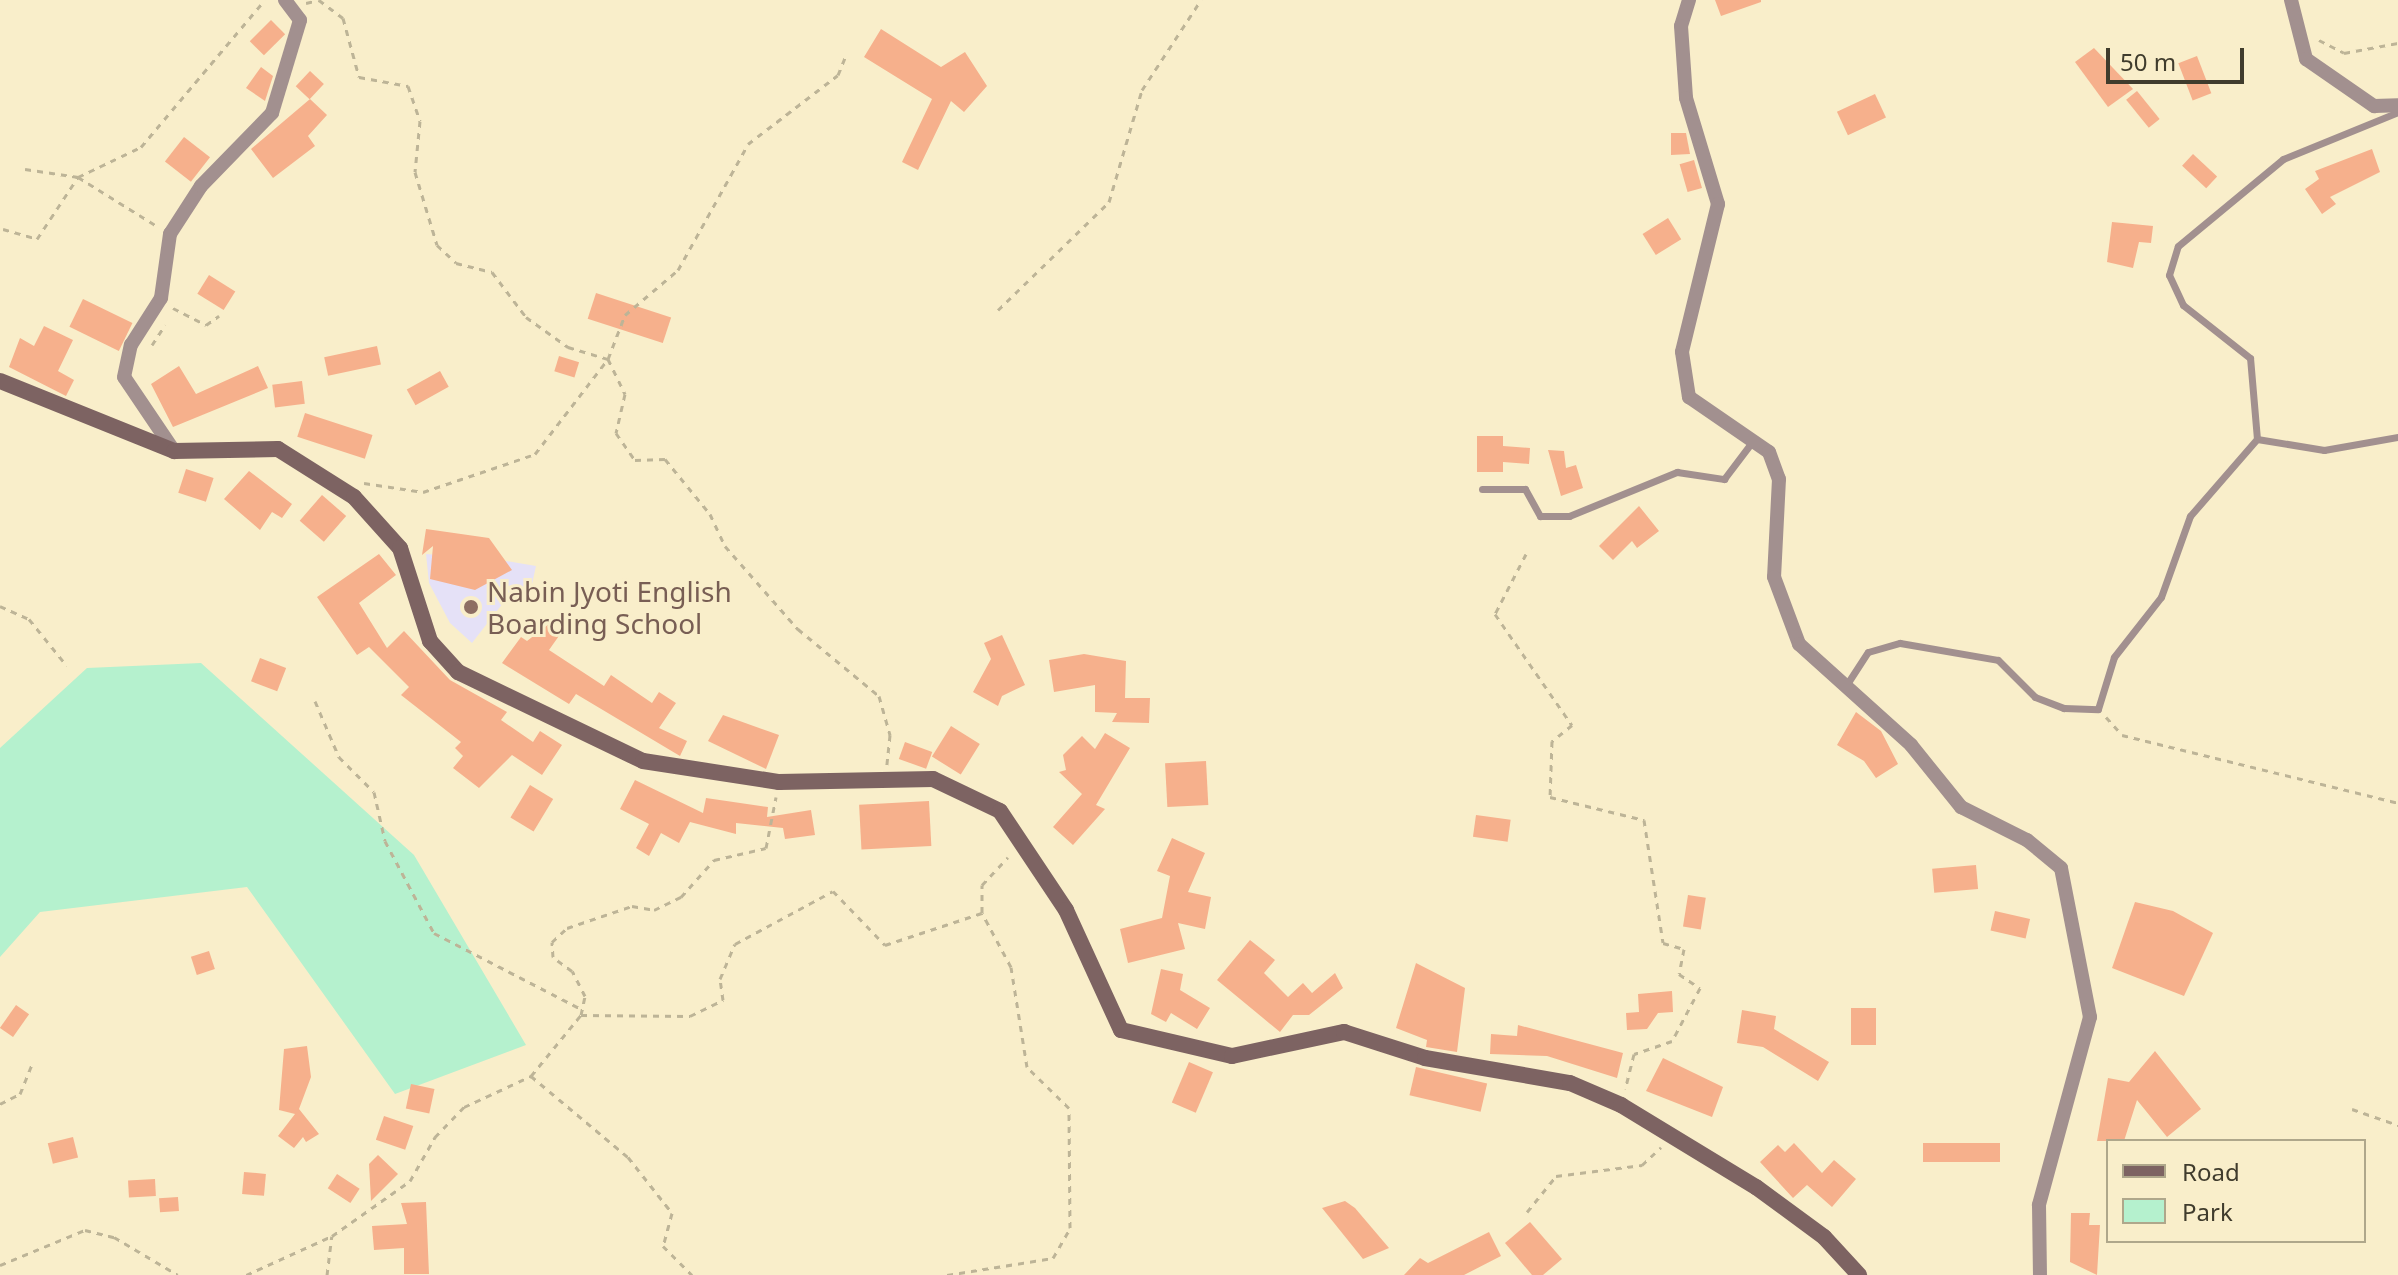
<!DOCTYPE html>
<style>
body{margin:0}
#map{position:relative;width:2398px;height:1275px;overflow:hidden;background:#f9eeca;font-family:"Noto Sans",sans-serif}
div>[style]{position:absolute}
[style*='--x']{left:calc(var(--x)*1px);top:calc(var(--y)*1px);width:calc(var(--w)*1px);rotate:calc(var(--a)*1deg)}
.education>*{inset:0;background:#e5e1f7}
.green>*{inset:0;background:#b5f1ce}
.building>*{inset:0;background:#f6b08c;transform-origin:0 0}
.path>*{height:3px;margin-top:-1.5px;transform-origin:0;background:repeating-linear-gradient(90deg,#bdb497 0 6px,transparent 0 12px)}
.lane>*{height:7px;margin:-3.5px;padding:0 3.5px;transform-origin:3.5px;border-radius:3.5px;background:#a2908f}
.street>*{height:14px;margin:-7px;padding:0 7px;transform-origin:7px;border-radius:7px;background:#a2908f}
.secondary>*{height:16px;margin:-8px;padding:0 8px;transform-origin:8px;border-radius:8px;background:#7d6362}
.dots>*{width:22px;height:22px;translate:-50% -50%;box-sizing:border-box;border:4px solid #f9eeca;border-radius:50%}
span{translate:-50% -50%;white-space:nowrap;text-align:center;line-height:1.15;-webkit-text-stroke:6px #f9eeca;paint-order:stroke}
.education-label{font-size:28px;color:#785e54}
.left{translate:0 -50%;text-align:left}
.legend{position:absolute;left:2106px;top:1139px;width:260px;height:104px;box-sizing:border-box;background:#f9eeca;border:2px solid #afa78b;margin:0;padding:10px 14px;list-style:none;font-size:24px;color:#403c2d}
.legend li{display:flex;align-items:center;gap:16px;height:40px}
.legend b{width:40px;border:2px solid #afa78b}
.scale{position:absolute;left:2106px;top:48px;width:138px;height:36px;box-sizing:border-box;border:4px solid #403c2d;border-top:0;padding-left:10px;font-size:24px;line-height:28px;white-space:nowrap;color:#403c2d;-webkit-text-stroke:6px #f9eeca;paint-order:stroke}
</style>
<div id="map">
<div class="education">
<i style="clip-path:polygon(426px 554px,500px 560px,536px 566px,532px 584px,513px 590px,472px 643px,450px 623px,429px 583px)"></i>
</div>
<div class="green">
<i style="clip-path:polygon(201px 663px,414px 855px,526px 1045px,395px 1094px,247px 887px,40px 912px,0 957px,0 748px,87px 668px)"></i>
</div>
<div class="building">
<i style="clip-path:polygon(1715px 0,1761px 0,1761px 2px,1721px 16px)"></i>
<i style="left:271px;top:20px;width:20px;height:30px;rotate:45deg"></i>
<i style="clip-path:polygon(881px 29px,941px 67px,965px 52px,987px 86px,964px 112px,951px 101px,918px 170px,902px 162px,932px 99px,864px 57px)"></i>
<i style="clip-path:polygon(2094px 48px,2133px 89px,2108px 107px,2075px 62px)"></i>
<i style="left:2197px;top:56px;width:40px;height:20px;rotate:69deg"></i>
<i style="clip-path:polygon(261px 67px,273px 76px,265px 101px,246px 88px)"></i>
<i style="left:310px;top:71px;width:19px;height:21px;rotate:43deg"></i>
<i style="left:2137px;top:91px;width:36px;height:14px;rotate:51deg"></i>
<i style="left:1875px;top:94px;width:26px;height:42px;rotate:65deg"></i>
<i style="clip-path:polygon(310px 99px,327px 115px,308px 136px,315px 146px,273px 178px,251px 149px)"></i>
<i style="clip-path:polygon(1671px 133px,1686px 133px,1690px 154px,1671px 155px)"></i>
<i style="left:184px;top:137px;width:33px;height:31px;rotate:38deg"></i>
<i style="clip-path:polygon(2372px 149px,2380px 172px,2330px 197px,2336px 204px,2322px 214px,2305px 189px,2319px 179px,2315px 171px)"></i>
<i style="left:2193px;top:154px;width:33px;height:16px;rotate:43deg"></i>
<i style="left:1694px;top:160px;width:29px;height:15px;rotate:74deg"></i>
<i style="left:1668px;top:218px;width:25px;height:30px;rotate:58deg"></i>
<i style="clip-path:polygon(2112px 222px,2153px 226px,2151px 243px,2139px 242px,2133px 268px,2107px 262px)"></i>
<i style="left:209px;top:275px;width:31px;height:22px;rotate:32deg"></i>
<i style="left:596px;top:293px;width:79px;height:27px;rotate:18deg"></i>
<i style="left:83px;top:299px;width:55px;height:31px;rotate:26deg"></i>
<i style="clip-path:polygon(44px 326px,73px 340px,58px 371px,74px 380px,66px 396px,9px 367px,20px 338px,34px 346px)"></i>
<i style="left:377px;top:346px;width:19px;height:54px;rotate:78deg"></i>
<i style="left:559px;top:356px;width:21px;height:16px;rotate:17deg"></i>
<i style="clip-path:polygon(179px 366px,196px 394px,258px 366px,268px 388px,173px 427px,151px 384px)"></i>
<i style="left:440px;top:371px;width:18px;height:38px;rotate:61deg"></i>
<i style="left:302px;top:381px;width:23px;height:30px;rotate:83deg"></i>
<i style="left:305px;top:413px;width:71px;height:25px;rotate:18deg"></i>
<i style="clip-path:polygon(1477px 436px,1503px 436px,1503px 446px,1530px 448px,1529px 464px,1503px 462px,1503px 472px,1477px 472px)"></i>
<i style="clip-path:polygon(1548px 450px,1564px 451px,1566px 468px,1576px 465px,1583px 488px,1561px 496px)"></i>
<i style="left:186px;top:469px;width:29px;height:25px;rotate:18deg"></i>
<i style="clip-path:polygon(249px 471px,292px 504px,282px 518px,272px 512px,260px 530px,224px 499px)"></i>
<i style="left:322px;top:495px;width:32px;height:34px;rotate:41deg"></i>
<i style="clip-path:polygon(1639px 506px,1659px 531px,1637px 548px,1632px 541px,1613px 560px,1599px 546px)"></i>
<i style="clip-path:polygon(426px 529px,489px 538px,512px 570px,475px 590px,430px 579px,433px 546px,422px 555px)"></i>
<i style="clip-path:polygon(379px 554px,396px 575px,359px 603px,387px 648px,404px 631px,450px 680px,507px 712px,501px 720px,533px 742px,540px 731px,562px 745px,542px 775px,512px 755px,479px 788px,453px 768px,463px 756px,455px 748px,461px 742px,401px 695px,409px 687px,369px 647px,357px 655px,317px 597px)"></i>
<i style="clip-path:polygon(549px 624px,561px 633px,549px 650px,604px 686px,611px 675px,652px 703px,659px 692px,676px 703px,659px 728px,687px 741px,680px 756px,576px 694px,569px 704px,502px 663px,521px 637px,527px 641px)"></i>
<i style="clip-path:polygon(1002px 635px,1025px 685px,1002px 696px,998px 706px,973px 692px,991px 659px,984px 643px)"></i>
<i style="clip-path:polygon(1084px 654px,1126px 661px,1125px 698px,1150px 698px,1149px 723px,1112px 722px,1117px 713px,1095px 712px,1095px 685px,1054px 692px,1049px 660px)"></i>
<i style="left:260px;top:658px;width:28px;height:25px;rotate:21deg"></i>
<i style="clip-path:polygon(1856px 712px,1881px 731px,1898px 764px,1876px 778px,1864px 761px,1837px 745px)"></i>
<i style="clip-path:polygon(723px 715px,779px 735px,766px 769px,708px 741px)"></i>
<i style="left:951px;top:726px;width:34px;height:36px;rotate:32deg"></i>
<i style="clip-path:polygon(1105px 733px,1130px 748px,1096px 805px,1105px 809px,1073px 845px,1053px 827px,1082px 794px,1059px 772px,1066px 770px,1063px 755px,1082px 736px,1095px 749px)"></i>
<i style="left:905px;top:742px;width:29px;height:18px;rotate:20deg"></i>
<i style="left:1206px;top:761px;width:44px;height:41px;rotate:87deg"></i>
<i style="clip-path:polygon(635px 780px,703px 813px,706px 798px,768px 807px,767px 817px,811px 810px,815px 835px,785px 839px,783px 828px,736px 823px,736px 834px,690px 822px,679px 843px,661px 833px,649px 856px,636px 848px,649px 824px,620px 809px)"></i>
<i style="left:530px;top:785px;width:27px;height:38px;rotate:31deg"></i>
<i style="left:929px;top:801px;width:45px;height:70px;rotate:87deg"></i>
<i style="left:1476px;top:815px;width:35px;height:22px;rotate:8deg"></i>
<i style="clip-path:polygon(1172px 838px,1205px 853px,1188px 892px,1211px 897px,1205px 929px,1178px 923px,1185px 949px,1128px 963px,1120px 929px,1162px 918px,1170px 876px,1157px 871px)"></i>
<i style="left:1976px;top:865px;width:24px;height:44px;rotate:85deg"></i>
<i style="left:1688px;top:895px;width:18px;height:32px;rotate:9deg"></i>
<i style="clip-path:polygon(2135px 902px,2173px 911px,2213px 933px,2184px 996px,2112px 968px)"></i>
<i style="left:1995px;top:911px;width:36px;height:20px;rotate:13deg"></i>
<i style="clip-path:polygon(1250px 940px,1275px 960px,1264px 973px,1288px 997px,1303px 983px,1312px 993px,1335px 973px,1343px 988px,1309px 1015px,1293px 1015px,1280px 1032px,1217px 980px)"></i>
<i style="left:209px;top:951px;width:19px;height:19px;rotate:72deg"></i>
<i style="clip-path:polygon(1416px 963px,1465px 988px,1457px 1052px,1426px 1047px,1427px 1040px,1396px 1028px)"></i>
<i style="clip-path:polygon(1161px 969px,1183px 974px,1180px 990px,1210px 1008px,1197px 1029px,1171px 1013px,1166px 1022px,1151px 1014px)"></i>
<i style="clip-path:polygon(1672px 991px,1673px 1012px,1658px 1013px,1647px 1029px,1627px 1030px,1626px 1013px,1639px 1012px,1638px 994px)"></i>
<i style="left:16px;top:1005px;width:16px;height:28px;rotate:35deg"></i>
<i style="left:1851px;top:1008px;width:25px;height:37px"></i>
<i style="clip-path:polygon(1742px 1010px,1776px 1016px,1774px 1029px,1829px 1062px,1818px 1081px,1763px 1047px,1737px 1043px)"></i>
<i style="clip-path:polygon(1518px 1025px,1623px 1053px,1617px 1078px,1547px 1056px,1490px 1054px,1491px 1034px,1517px 1036px)"></i>
<i style="clip-path:polygon(307px 1046px,311px 1077px,299px 1109px,319px 1134px,306px 1142px,303px 1137px,294px 1148px,278px 1136px,295px 1114px,279px 1110px,284px 1049px)"></i>
<i style="clip-path:polygon(2155px 1051px,2201px 1109px,2167px 1137px,2137px 1100px,2124px 1141px,2097px 1141px,2108px 1078px,2129px 1082px)"></i>
<i style="clip-path:polygon(1663px 1058px,1723px 1087px,1712px 1117px,1646px 1091px)"></i>
<i style="left:1189px;top:1062px;width:26px;height:44px;rotate:23deg"></i>
<i style="left:1416px;top:1067px;width:73px;height:29px;rotate:13deg"></i>
<i style="left:411px;top:1084px;width:24px;height:25px;rotate:12deg"></i>
<i style="left:384px;top:1116px;width:31px;height:25px;rotate:19deg"></i>
<i style="left:73px;top:1137px;width:21px;height:26px;rotate:76deg"></i>
<i style="clip-path:polygon(1794px 1143px,1822px 1173px,1834px 1160px,1856px 1179px,1832px 1207px,1807px 1185px,1793px 1198px,1760px 1162px,1778px 1145px,1785px 1152px)"></i>
<i style="left:2000px;top:1143px;width:19px;height:77px;rotate:90deg"></i>
<i style="clip-path:polygon(378px 1155px,398px 1174px,371px 1201px,369px 1164px)"></i>
<i style="left:244px;top:1172px;width:22px;height:22px;rotate:5deg"></i>
<i style="left:337px;top:1174px;width:27px;height:17px;rotate:33deg"></i>
<i style="left:155px;top:1179px;width:17px;height:27px;rotate:87deg"></i>
<i style="left:178px;top:1197px;width:14px;height:19px;rotate:86deg"></i>
<i style="clip-path:polygon(1345px 1201px,1355px 1208px,1389px 1248px,1363px 1259px,1322px 1208px)"></i>
<i style="clip-path:polygon(426px 1202px,429px 1274px,404px 1274px,404px 1248px,374px 1250px,372px 1226px,407px 1224px,401px 1203px)"></i>
<i style="clip-path:polygon(2071px 1213px,2090px 1213px,2089px 1225px,2100px 1225px,2097px 1275px,2070px 1262px)"></i>
<i style="clip-path:polygon(1530px 1222px,1562px 1259px,1543px 1275px,1532px 1275px,1505px 1243px)"></i>
<i style="clip-path:polygon(1489px 1232px,1501px 1256px,1464px 1275px,1404px 1275px,1420px 1258px,1428px 1263px)"></i>
</div>
<div class="path">
<i style="--x:306;--y:3;--w:13;--a:-13"></i>
<i style="--x:319;--y:0;--w:30;--a:37"></i>
<i style="--x:343;--y:18;--w:61;--a:74.8"></i>
<i style="--x:359;--y:77;--w:50;--a:10.4"></i>
<i style="--x:408;--y:86;--w:37;--a:71"></i>
<i style="--x:420;--y:121;--w:51;--a:95.6"></i>
<i style="--x:415;--y:172;--w:76;--a:73.2"></i>
<i style="--x:437;--y:245;--w:26;--a:43"></i>
<i style="--x:456;--y:263;--w:37;--a:14"></i>
<i style="--x:492;--y:272;--w:56;--a:52.9"></i>
<i style="--x:526;--y:317;--w:52;--a:35.5"></i>
<i style="--x:568;--y:347;--w:42;--a:16.7"></i>
<i style="--x:608;--y:359;--w:39;--a:64"></i>
<i style="--x:625;--y:394;--w:40;--a:103"></i>
<i style="--x:616;--y:433;--w:33;--a:55"></i>
<i style="--x:635;--y:460;--w:30;--a:-2"></i>
<i style="--x:665;--y:459;--w:71;--a:50.7"></i>
<i style="--x:710;--y:514;--w:35;--a:65"></i>
<i style="--x:725;--y:546;--w:111;--a:48.7"></i>
<i style="--x:798;--y:629;--w:105;--a:39.6"></i>
<i style="--x:879;--y:696;--w:41;--a:74.2"></i>
<i style="--x:890;--y:735;--w:30;--a:96"></i>
<i style="--x:2319;--y:40;--w:28;--a:27"></i>
<i style="--x:2344;--y:53;--w:55;--a:-10.5"></i>
<i style="--x:25;--y:169;--w:54;--a:8.6"></i>
<i style="--x:78;--y:177;--w:91;--a:31.9"></i>
<i style="--x:3;--y:229;--w:35;--a:16"></i>
<i style="--x:37;--y:239;--w:74;--a:-56.5"></i>
<i style="--x:78;--y:177;--w:70;--a:-25.5"></i>
<i style="--x:141;--y:147;--w:192;--a:-49.9"></i>
<i style="--x:173;--y:308;--w:37;--a:27"></i>
<i style="--x:206;--y:325;--w:16;--a:-35"></i>
<i style="--x:998;--y:310;--w:155;--a:-44.2"></i>
<i style="--x:1109;--y:202;--w:117;--a:-73.6"></i>
<i style="--x:1142;--y:90;--w:108;--a:-56.8"></i>
<i style="--x:152;--y:345;--w:24;--a:-57"></i>
<i style="--x:364;--y:483;--w:60;--a:8.7"></i>
<i style="--x:423;--y:492;--w:118;--a:-18.7"></i>
<i style="--x:535;--y:454;--w:120;--a:-52.5"></i>
<i style="--x:608;--y:359;--w:47;--a:-68.9"></i>
<i style="--x:625;--y:315;--w:70;--a:-40.3"></i>
<i style="--x:678;--y:270;--w:144;--a:-60.9"></i>
<i style="--x:748;--y:144;--w:113;--a:-37.5"></i>
<i style="--x:838;--y:75;--w:22;--a:-68"></i>
<i style="--x:1526;--y:554;--w:68;--a:117.3"></i>
<i style="--x:1495;--y:614;--w:135;--a:55.3"></i>
<i style="--x:1572;--y:725;--w:26;--a:141"></i>
<i style="--x:1552;--y:741;--w:56;--a:92"></i>
<i style="--x:1550;--y:797;--w:97;--a:13.7"></i>
<i style="--x:1644;--y:820;--w:124;--a:81.2"></i>
<i style="--x:1663;--y:943;--w:22;--a:16"></i>
<i style="--x:1684;--y:949;--w:25;--a:101"></i>
<i style="--x:1679;--y:974;--w:25;--a:34"></i>
<i style="--x:1700;--y:988;--w:60;--a:117.8"></i>
<i style="--x:1672;--y:1041;--w:40;--a:161.1"></i>
<i style="--x:1634;--y:1054;--w:36;--a:104"></i>
<i style="--x:0;--y:606;--w:32;--a:24"></i>
<i style="--x:29;--y:619;--w:60;--a:51"></i>
<i style="--x:315;--y:701;--w:61;--a:66.8"></i>
<i style="--x:339;--y:757;--w:49;--a:45"></i>
<i style="--x:374;--y:792;--w:50;--a:77.3"></i>
<i style="--x:385;--y:841;--w:104;--a:62"></i>
<i style="--x:434;--y:933;--w:168;--a:27.3"></i>
<i style="--x:2106;--y:717;--w:24;--a:48"></i>
<i style="--x:2122;--y:735;--w:284;--a:13.8"></i>
<i style="--x:581;--y:1015;--w:109;--a:0.5"></i>
<i style="--x:690;--y:1016;--w:37;--a:-26"></i>
<i style="--x:723;--y:1000;--w:21;--a:-98"></i>
<i style="--x:720;--y:979;--w:38;--a:-67"></i>
<i style="--x:735;--y:944;--w:111;--a:-28.4"></i>
<i style="--x:833;--y:891;--w:75;--a:46.1"></i>
<i style="--x:885;--y:945;--w:102;--a:-18.3"></i>
<i style="--x:531;--y:1076;--w:126;--a:39.9"></i>
<i style="--x:628;--y:1157;--w:71;--a:51.8"></i>
<i style="--x:672;--y:1213;--w:34;--a:105"></i>
<i style="--x:663;--y:1246;--w:41;--a:45"></i>
<i style="--x:0;--y:1104;--w:22;--a:-27"></i>
<i style="--x:20;--y:1094;--w:31;--a:-68"></i>
<i style="--x:2352;--y:1109;--w:49;--a:19.2"></i>
<i style="--x:1527;--y:1212;--w:46;--a:-51.1"></i>
<i style="--x:1556;--y:1176;--w:87;--a:-7.3"></i>
<i style="--x:1642;--y:1165;--w:26;--a:-43"></i>
<i style="--x:0;--y:1265;--w:92;--a:-22.4"></i>
<i style="--x:85;--y:1230;--w:30;--a:14"></i>
<i style="--x:114;--y:1237;--w:74;--a:30.7"></i>
<i style="--x:246;--y:1275;--w:94;--a:-24.4"></i>
<i style="--x:327;--y:1275;--w:39;--a:-83"></i>
<i style="--x:332;--y:1236;--w:95;--a:-35.2"></i>
<i style="--x:410;--y:1181;--w:51;--a:-60.4"></i>
<i style="--x:435;--y:1137;--w:42;--a:-46"></i>
<i style="--x:464;--y:1107;--w:74;--a:-24.8"></i>
<i style="--x:531;--y:1076;--w:79;--a:-50.7"></i>
<i style="--x:581;--y:1015;--w:19;--a:-78"></i>
<i style="--x:585;--y:996;--w:28;--a:-117"></i>
<i style="--x:572;--y:971;--w:24;--a:-144"></i>
<i style="--x:553;--y:957;--w:15;--a:-94"></i>
<i style="--x:552;--y:942;--w:21;--a:-43"></i>
<i style="--x:567;--y:928;--w:69;--a:-18.7"></i>
<i style="--x:632;--y:906;--w:22;--a:10"></i>
<i style="--x:654;--y:910;--w:30;--a:-26"></i>
<i style="--x:681;--y:897;--w:50;--a:-48.3"></i>
<i style="--x:714;--y:860;--w:53;--a:-13"></i>
<i style="--x:766;--y:848;--w:52;--a:-78.9"></i>
<i style="--x:947;--y:1275;--w:107;--a:-9.1"></i>
<i style="--x:1053;--y:1258;--w:34;--a:-60"></i>
<i style="--x:1070;--y:1228;--w:120;--a:-90.5"></i>
<i style="--x:1069;--y:1108;--w:59;--a:-135.7"></i>
<i style="--x:1027;--y:1067;--w:101;--a:-99.1"></i>
<i style="--x:1011;--y:967;--w:61;--a:-118.2"></i>
<i style="--x:982;--y:913;--w:28;--a:-90"></i>
<i style="--x:982;--y:885;--w:38;--a:-47"></i>
</div>
<div class="lane">
<i style="--x:2257;--y:439;--w:68;--a:9.3"></i>
<i style="--x:2324;--y:450;--w:75;--a:-10"></i>
<i style="--x:1482;--y:489;--w:43;--a:0"></i>
<i style="--x:1525;--y:489;--w:31;--a:61"></i>
<i style="--x:1540;--y:516;--w:29;--a:0"></i>
<i style="--x:1569;--y:516;--w:117;--a:-22.2"></i>
<i style="--x:1677;--y:472;--w:48;--a:8.5"></i>
<i style="--x:1724;--y:479;--w:46;--a:-52.9"></i>
<i style="--x:1847;--y:684;--w:38;--a:-57"></i>
<i style="--x:1868;--y:652;--w:33;--a:-16"></i>
<i style="--x:1900;--y:643;--w:99;--a:9.8"></i>
<i style="--x:1998;--y:660;--w:52;--a:45"></i>
<i style="--x:2035;--y:697;--w:31;--a:21"></i>
<i style="--x:2064;--y:708;--w:34;--a:2"></i>
<i style="--x:2098;--y:709;--w:54;--a:-72.9"></i>
<i style="--x:2114;--y:657;--w:76;--a:-51.9"></i>
<i style="--x:2161;--y:597;--w:86;--a:-70.3"></i>
<i style="--x:2190;--y:516;--w:102;--a:-49"></i>
<i style="--x:2257;--y:439;--w:81;--a:-94.9"></i>
<i style="--x:2250;--y:358;--w:85;--a:-141.7"></i>
<i style="--x:2183;--y:305;--w:33;--a:-115"></i>
<i style="--x:2169;--y:275;--w:30;--a:-73"></i>
<i style="--x:2178;--y:246;--w:136;--a:-39.6"></i>
<i style="--x:2283;--y:159;--w:124;--a:-22.2"></i>
</div>
<div class="street">
<i style="--x:1689;--y:0;--w:27;--a:107"></i>
<i style="--x:1681;--y:26;--w:72;--a:86"></i>
<i style="--x:1686;--y:98;--w:111;--a:73.2"></i>
<i style="--x:1718;--y:204;--w:152;--a:103.7"></i>
<i style="--x:1682;--y:352;--w:46;--a:81.2"></i>
<i style="--x:1689;--y:397;--w:97;--a:34.5"></i>
<i style="--x:1769;--y:452;--w:29;--a:70"></i>
<i style="--x:1779;--y:479;--w:98;--a:92.9"></i>
<i style="--x:1774;--y:577;--w:72;--a:69.5"></i>
<i style="--x:1799;--y:644;--w:151;--a:42"></i>
<i style="--x:1911;--y:745;--w:80;--a:51.1"></i>
<i style="--x:1961;--y:807;--w:74;--a:26.6"></i>
<i style="--x:2027;--y:840;--w:44;--a:39.5"></i>
<i style="--x:2061;--y:868;--w:152;--a:79"></i>
<i style="--x:2090;--y:1017;--w:195;--a:105.2"></i>
<i style="--x:2039;--y:1205;--w:70;--a:89.2"></i>
<i style="--x:2291;--y:0;--w:61;--a:75.7"></i>
<i style="--x:2306;--y:59;--w:83;--a:34.7"></i>
<i style="--x:2374;--y:106;--w:24;--a:-2"></i>
<i style="--x:174;--y:451;--w:89;--a:-124"></i>
<i style="--x:124;--y:377;--w:33;--a:-78"></i>
<i style="--x:131;--y:345;--w:56;--a:-57.4"></i>
<i style="--x:161;--y:298;--w:65;--a:-82"></i>
<i style="--x:170;--y:234;--w:57;--a:-57.1"></i>
<i style="--x:201;--y:186;--w:102;--a:-45.8"></i>
<i style="--x:272;--y:113;--w:97;--a:-73.2"></i>
<i style="--x:300;--y:20;--w:25;--a:-127"></i>
</div>
<div class="secondary">
<i style="--x:0;--y:381;--w:188;--a:21.9"></i>
<i style="--x:174;--y:451;--w:104;--a:-1.1"></i>
<i style="--x:278;--y:449;--w:90;--a:32.3"></i>
<i style="--x:354;--y:497;--w:69;--a:48"></i>
<i style="--x:400;--y:548;--w:98;--a:72.1"></i>
<i style="--x:430;--y:641;--w:42;--a:47.9"></i>
<i style="--x:458;--y:672;--w:205;--a:25.7"></i>
<i style="--x:643;--y:761;--w:138;--a:8.8"></i>
<i style="--x:779;--y:782;--w:154;--a:-1.1"></i>
<i style="--x:933;--y:779;--w:74;--a:25.5"></i>
<i style="--x:1000;--y:811;--w:119;--a:56.3"></i>
<i style="--x:1066;--y:910;--w:132;--a:65.4"></i>
<i style="--x:1121;--y:1030;--w:114;--a:13.2"></i>
<i style="--x:1232;--y:1056;--w:115;--a:-12.1"></i>
<i style="--x:1344;--y:1032;--w:85;--a:17.8"></i>
<i style="--x:1425;--y:1058;--w:147;--a:9.8"></i>
<i style="--x:1570;--y:1083;--w:56;--a:23.3"></i>
<i style="--x:1621;--y:1105;--w:158;--a:31.3"></i>
<i style="--x:1756;--y:1187;--w:84;--a:36.3"></i>
<i style="--x:1824;--y:1237;--w:52;--a:47.4"></i>
</div>
<div class="dots">
<i style="left:471px;top:607px;background:#8d6e63"></i>
</div>
<div class="education-label">
<span class="left" style="left:487px;top:607px">Nabin Jyoti English<br>Boarding School</span>
</div>
<ul class="legend">
<li><b style="height:10px;background:#7d6362"></b>Road</li>
<li><b style="height:22px;background:#b5f1ce"></b>Park</li>
</ul>
<div class="scale">50 m</div>
</div>
